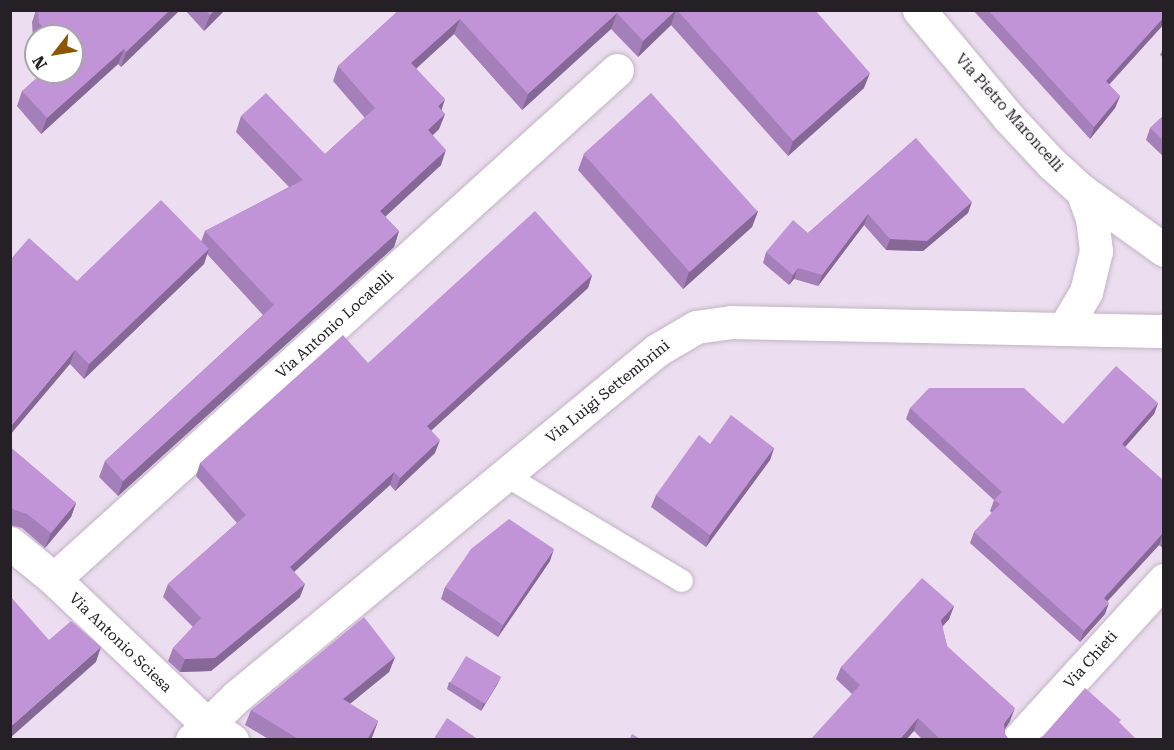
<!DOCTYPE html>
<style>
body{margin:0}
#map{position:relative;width:1174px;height:750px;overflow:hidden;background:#ecdef0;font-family:"Roboto Serif",serif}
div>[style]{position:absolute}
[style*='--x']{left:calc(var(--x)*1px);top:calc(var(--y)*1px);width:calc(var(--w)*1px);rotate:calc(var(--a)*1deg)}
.roads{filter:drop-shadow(0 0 2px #c2b4c5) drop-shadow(0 0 2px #c2b4c5)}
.service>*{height:22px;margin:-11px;padding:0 11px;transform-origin:11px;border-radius:11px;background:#fff}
.minor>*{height:33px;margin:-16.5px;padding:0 16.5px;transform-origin:16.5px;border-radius:16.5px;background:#fff}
.wall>*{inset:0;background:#a57fb9}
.shaded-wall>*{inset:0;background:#866896}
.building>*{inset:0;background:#c094d7;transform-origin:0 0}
span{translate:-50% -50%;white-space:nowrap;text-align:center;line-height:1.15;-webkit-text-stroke:4.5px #fff;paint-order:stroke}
.street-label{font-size:15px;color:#252026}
.frame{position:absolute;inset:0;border:12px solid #252026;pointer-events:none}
.north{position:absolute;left:24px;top:24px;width:60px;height:60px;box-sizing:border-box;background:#fff;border:2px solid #a8a6a8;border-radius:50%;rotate:239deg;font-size:16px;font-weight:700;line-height:24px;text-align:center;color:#252026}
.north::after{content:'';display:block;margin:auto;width:21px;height:27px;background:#8c5706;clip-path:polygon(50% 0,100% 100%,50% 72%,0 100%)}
</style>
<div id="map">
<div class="roads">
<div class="service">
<i style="--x:505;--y:475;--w:206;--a:30.9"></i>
</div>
<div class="minor">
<i style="--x:919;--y:10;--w:139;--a:50.2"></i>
<i style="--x:1008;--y:117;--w:63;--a:46.9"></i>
<i style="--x:1051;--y:163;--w:42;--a:42.1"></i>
<i style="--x:1082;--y:191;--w:101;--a:35.7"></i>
<i style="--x:1064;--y:329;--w:43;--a:-59.3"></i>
<i style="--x:1086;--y:292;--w:42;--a:-76.3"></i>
<i style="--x:1096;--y:251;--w:33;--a:-97"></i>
<i style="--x:1092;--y:218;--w:29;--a:-110"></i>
<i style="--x:10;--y:543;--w:57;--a:39.3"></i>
<i style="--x:54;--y:579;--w:211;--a:43.5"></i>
<i style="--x:207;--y:724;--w:30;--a:33"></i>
<i style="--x:54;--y:579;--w:759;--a:-42.12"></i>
<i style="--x:192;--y:740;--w:62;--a:-44.3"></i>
<i style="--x:236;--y:697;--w:546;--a:-39.5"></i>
<i style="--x:657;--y:350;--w:45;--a:-30.5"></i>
<i style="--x:696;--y:327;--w:35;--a:-8"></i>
<i style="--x:731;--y:322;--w:433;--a:1.2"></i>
<i style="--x:1018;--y:740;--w:217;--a:-47.6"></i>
</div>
</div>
<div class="wall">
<i style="clip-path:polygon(36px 10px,180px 10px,121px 67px,118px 64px,41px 134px,17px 106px,22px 91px,72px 72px,72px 36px,36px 36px,36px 42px,33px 39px,32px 22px)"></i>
<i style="clip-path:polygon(185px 10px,225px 10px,204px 31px)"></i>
<i style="clip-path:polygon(399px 10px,815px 10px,864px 88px,788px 156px,671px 25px,638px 57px,611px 29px,522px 110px,454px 34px,416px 68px,441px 110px,445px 114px,439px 129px,433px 135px,441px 165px,385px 217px,399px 231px,394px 247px,118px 496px,99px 477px,105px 461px,263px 315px,207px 254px,204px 264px,84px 379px,70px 364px,77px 281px,201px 242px,205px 231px,289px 187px,236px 132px,241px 116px,325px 154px,365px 118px,333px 81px,338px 66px)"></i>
<i style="clip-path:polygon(973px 10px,1164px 10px,1164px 24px,1109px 85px,1120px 96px,1115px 108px,1090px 139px)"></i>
<i style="clip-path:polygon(1164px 47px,1164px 58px,1160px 55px)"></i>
<i style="clip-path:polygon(1164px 115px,1164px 157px,1146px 140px,1150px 128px)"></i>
<i style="clip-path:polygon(916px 138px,968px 213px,923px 251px,886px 250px,864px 225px,818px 286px,794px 279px,789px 285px,763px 263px,766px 252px,808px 233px)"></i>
<i style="clip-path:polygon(584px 154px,758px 211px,752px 227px,683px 289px,578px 170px)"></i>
<i style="clip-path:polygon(592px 275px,588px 288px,431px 430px,435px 453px,395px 491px,390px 485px,294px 572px,300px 597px,211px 671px,180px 672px,168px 661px,173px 648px,193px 627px,163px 597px,168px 584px,237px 523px,196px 476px,200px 463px,368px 363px)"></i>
<i style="clip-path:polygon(1158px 403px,1154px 414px,1125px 447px,1164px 481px,1164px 549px,1159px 545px,1107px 602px,1105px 614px,1080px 642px,970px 543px,974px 532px,992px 513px,990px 511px,994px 500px,906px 419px,910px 408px,1063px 424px)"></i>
<i style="clip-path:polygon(710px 444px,774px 448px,770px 460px,706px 547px,651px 507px,656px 495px)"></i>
<i style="clip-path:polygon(10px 447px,76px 503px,71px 517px,45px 548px,22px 528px,10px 525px)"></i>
<i style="clip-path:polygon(550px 561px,498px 637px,441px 599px,445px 587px)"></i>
<i style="clip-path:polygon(954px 606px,949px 619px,942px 626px,947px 646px,1010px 721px,1005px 729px,1005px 734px,1009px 740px,923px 740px,914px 731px,852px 694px,836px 679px,841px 667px)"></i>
<i style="clip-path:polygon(395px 657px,389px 672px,350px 704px,378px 721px,371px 740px,270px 740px,245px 725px,251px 710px)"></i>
<i style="clip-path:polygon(449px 682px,498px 683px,481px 711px,447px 689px)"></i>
</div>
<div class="shaded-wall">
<i style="clip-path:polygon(170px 10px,180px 10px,121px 67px,126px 52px)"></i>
<i style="clip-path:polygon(215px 10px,225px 10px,204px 31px,210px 15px)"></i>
<i style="clip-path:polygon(676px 10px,671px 25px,638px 57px,643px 41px)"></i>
<i style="clip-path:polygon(617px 13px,611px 29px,522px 110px,528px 94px)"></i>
<i style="clip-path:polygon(1164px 17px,1164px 24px,1101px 93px,1106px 81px)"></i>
<i style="clip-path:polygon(460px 19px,454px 34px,406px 78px,411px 63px)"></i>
<i style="clip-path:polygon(124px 49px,118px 64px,41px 134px,47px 118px)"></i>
<i style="clip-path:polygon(870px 73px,864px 88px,788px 156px,793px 141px)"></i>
<i style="clip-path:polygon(1120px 96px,1115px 108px,1090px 139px,1094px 127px)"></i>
<i style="clip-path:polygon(445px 99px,440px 115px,438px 106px)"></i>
<i style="clip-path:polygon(445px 114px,439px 129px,422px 145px,428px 130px)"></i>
<i style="clip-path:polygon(446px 150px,441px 165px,374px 227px,380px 211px)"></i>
<i style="clip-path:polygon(972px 202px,968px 213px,923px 251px,886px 250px,890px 239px)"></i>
<i style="clip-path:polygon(758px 211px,752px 227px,683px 289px,689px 272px)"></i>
<i style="clip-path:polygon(868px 214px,864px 225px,818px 286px,822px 275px)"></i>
<i style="clip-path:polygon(399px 231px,394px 247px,118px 496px,123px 481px)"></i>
<i style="clip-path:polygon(209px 249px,204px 264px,84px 379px,89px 364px)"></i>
<i style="clip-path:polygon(798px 268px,794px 279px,789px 285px,793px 275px)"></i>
<i style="clip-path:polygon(592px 275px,588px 288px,422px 439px,427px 426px)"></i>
<i style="clip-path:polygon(75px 350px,70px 364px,10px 435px,10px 427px)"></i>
<i style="clip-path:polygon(1158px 403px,1154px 414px,1118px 455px,1122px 444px)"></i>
<i style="clip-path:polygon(440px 440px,435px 453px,395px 491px,400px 478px)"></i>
<i style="clip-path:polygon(774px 448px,770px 460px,706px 547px,710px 535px)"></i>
<i style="clip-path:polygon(394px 472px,390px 485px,285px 580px,290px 567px)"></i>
<i style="clip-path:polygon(76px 503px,71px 517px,45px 548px,51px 533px)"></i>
<i style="clip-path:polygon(1163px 533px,1159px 545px,1099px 610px,1104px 598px)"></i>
<i style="clip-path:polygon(554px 549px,550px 561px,498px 637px,503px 625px)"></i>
<i style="clip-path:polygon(305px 584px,300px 597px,211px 671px,180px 672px,185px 659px)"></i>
<i style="clip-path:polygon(1109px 603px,1105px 614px,1080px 642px,1084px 631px)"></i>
<i style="clip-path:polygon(954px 606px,949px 619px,937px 633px,941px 620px)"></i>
<i style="clip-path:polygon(101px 647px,96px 662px,10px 738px,10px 727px)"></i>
<i style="clip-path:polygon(395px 657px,389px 672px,337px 714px,343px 699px)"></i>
<i style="clip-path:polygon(501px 677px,498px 683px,481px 711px,483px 704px)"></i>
<i style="clip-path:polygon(1015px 708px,1010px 721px,1000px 737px,1004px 724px)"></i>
<i style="clip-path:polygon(918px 718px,914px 731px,906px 740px,899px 740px)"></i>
<i style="clip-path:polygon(378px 721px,371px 740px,367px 740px)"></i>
</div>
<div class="building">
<i style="clip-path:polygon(38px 10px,170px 10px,126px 52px,124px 49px,47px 118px,22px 91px,43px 72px,72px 72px,72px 36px,51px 36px,39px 23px)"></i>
<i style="clip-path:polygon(205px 10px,215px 10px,210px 15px)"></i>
<i style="clip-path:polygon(399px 10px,676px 10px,643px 41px,617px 13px,528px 94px,460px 19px,411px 63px,445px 99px,438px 106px,445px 114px,428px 130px,446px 150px,380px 211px,399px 231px,123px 481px,105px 461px,274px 305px,205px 231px,303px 180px,241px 116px,266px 93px,325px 154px,375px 108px,338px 66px)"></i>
<i style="clip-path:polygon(677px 10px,815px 10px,870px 73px,793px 141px)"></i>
<i style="clip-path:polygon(988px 10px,1164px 10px,1164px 17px,1106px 81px,1120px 96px,1094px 127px)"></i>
<i style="left:651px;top:93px;width:159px;height:91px;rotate:48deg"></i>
<i style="clip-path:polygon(1164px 115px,1164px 141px,1150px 128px)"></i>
<i style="clip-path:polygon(916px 138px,972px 202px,927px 241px,890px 239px,868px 214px,822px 275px,798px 268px,793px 275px,766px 252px,793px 220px,808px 233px)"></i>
<i style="clip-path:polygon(161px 200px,209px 249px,89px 364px,75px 350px,10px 427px,10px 260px,29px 238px,77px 281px)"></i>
<i style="clip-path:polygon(535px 211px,592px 275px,427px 426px,440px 440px,400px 478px,394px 472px,290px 567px,305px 584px,215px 658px,185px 659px,173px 648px,201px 618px,168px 584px,246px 515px,200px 463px,343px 335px,368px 363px)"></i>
<i style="clip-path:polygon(1116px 366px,1158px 403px,1122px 444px,1164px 481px,1164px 534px,1163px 533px,1104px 598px,1109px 603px,1084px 631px,974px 532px,1000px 504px,994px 500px,1002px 492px,910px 408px,929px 388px,1024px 388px,1063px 424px)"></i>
<i style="clip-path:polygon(731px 415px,774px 448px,710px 535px,656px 495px,699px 435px,710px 444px)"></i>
<i style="clip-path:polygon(10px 447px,76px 503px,51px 533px,27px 514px,15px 510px,10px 507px)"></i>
<i style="clip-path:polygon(509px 519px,554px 549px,503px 625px,445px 587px,471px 549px)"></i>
<i style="clip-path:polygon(922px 578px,954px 606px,941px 620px,947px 646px,1015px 708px,1004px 724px,1005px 734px,1009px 740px,941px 740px,918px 718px,899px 740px,810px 740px,860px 685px,841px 667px)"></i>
<i style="clip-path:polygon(10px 596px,49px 640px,71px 621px,101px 647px,10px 727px)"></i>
<i style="clip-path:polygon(364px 617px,395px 657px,343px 699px,378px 721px,367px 740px,300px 740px,251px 710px)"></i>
<i style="left:466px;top:656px;width:41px;height:31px;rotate:31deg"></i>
<i style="clip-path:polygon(1085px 688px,1121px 720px,1119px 722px,1137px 740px,1037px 740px,1044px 735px)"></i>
<i style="clip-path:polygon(447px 718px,479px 740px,433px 740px)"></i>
<i style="clip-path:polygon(632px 734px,642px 740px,629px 740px)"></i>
</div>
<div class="street-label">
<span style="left:1009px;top:113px;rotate:48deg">Via Pietro Maroncelli</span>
<span style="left:335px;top:325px;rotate:-42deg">Via Antonio Locatelli</span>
<span style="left:608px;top:392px;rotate:-39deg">Via Luigi Settembrini</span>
<span style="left:120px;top:643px;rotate:44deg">Via Antonio Sciesa</span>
<span style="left:1091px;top:660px;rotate:-48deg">Via Chieti</span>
</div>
<div class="frame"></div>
<div class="north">N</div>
</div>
